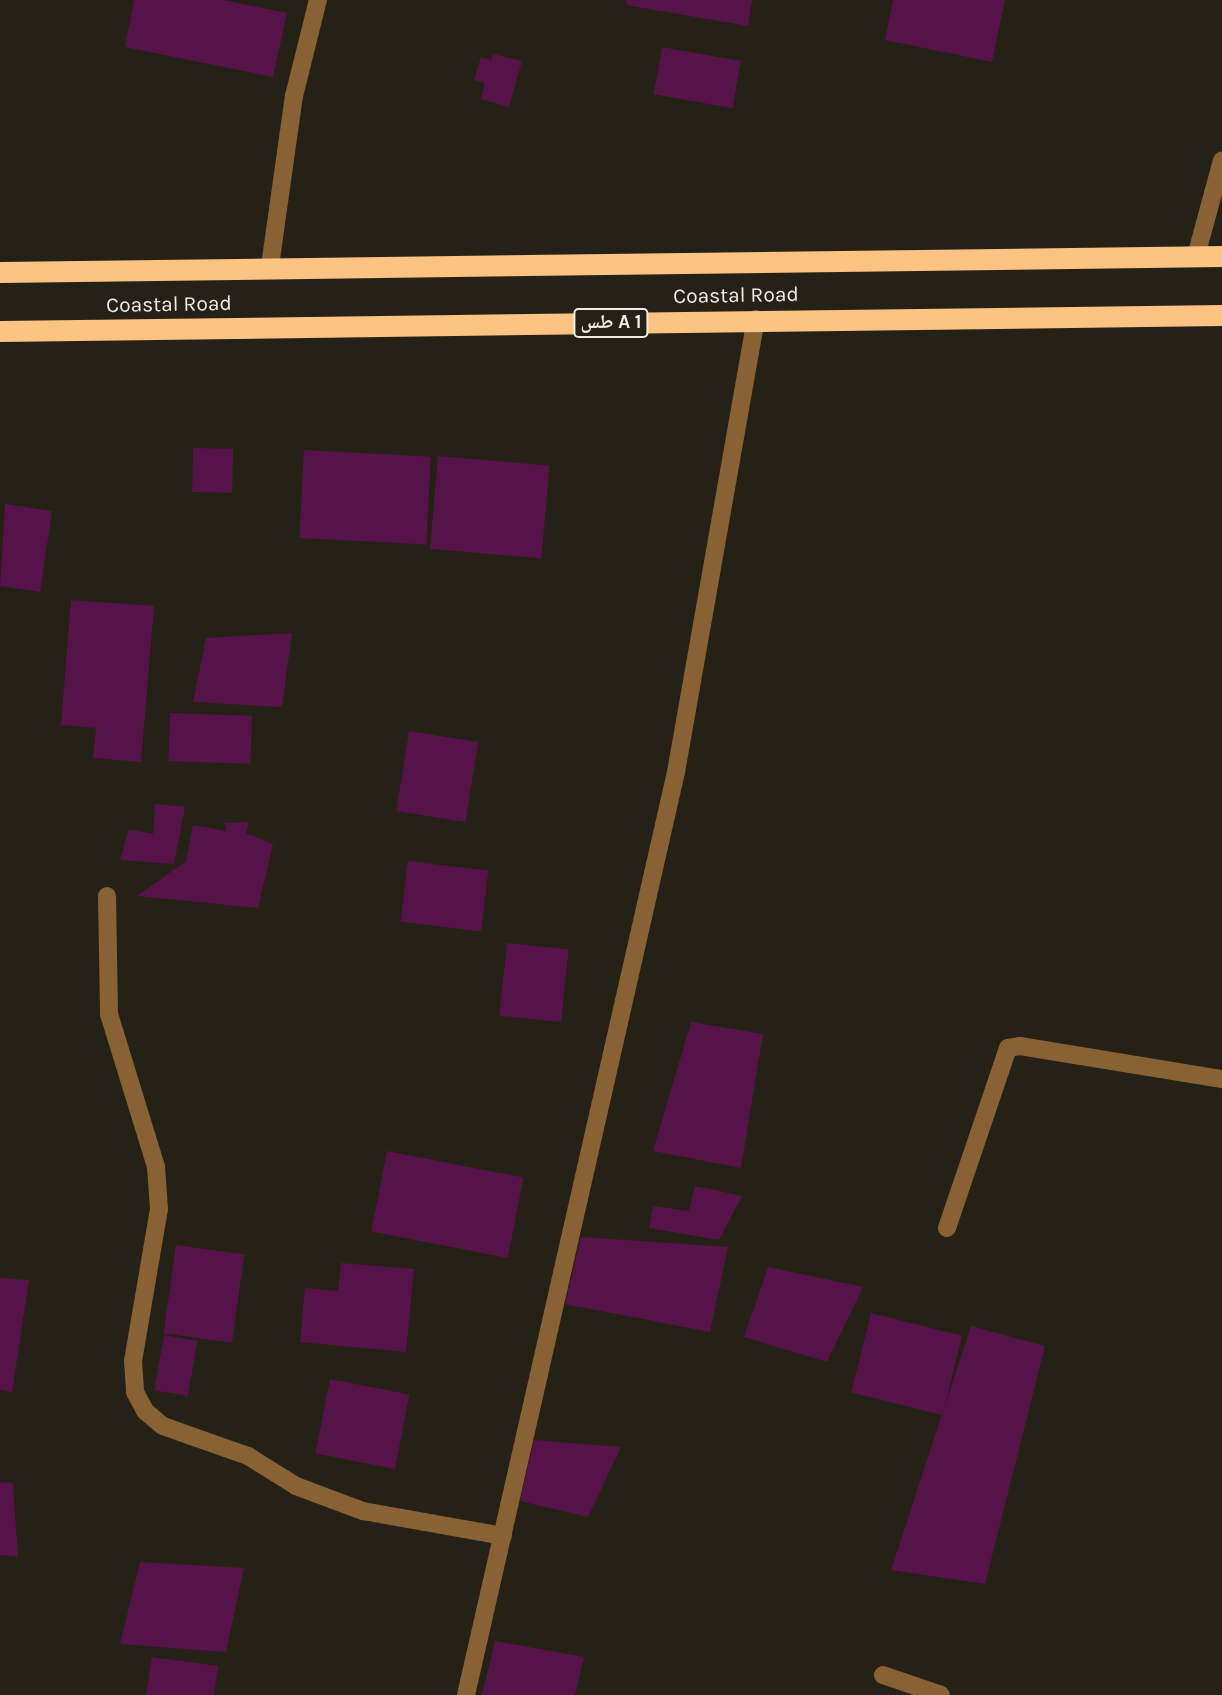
<!DOCTYPE html>
<meta charset="utf-8">
<style>
body{margin:0}
#map{position:relative;width:1222px;height:1695px;overflow:hidden;background:#252116;font-family:Karla,"Noto Naskh Arabic",sans-serif}
div>[style]{position:absolute}
[style*='--x']{left:calc(var(--x)*1px);top:calc(var(--y)*1px);width:calc(var(--w)*1px);rotate:calc(var(--a)*1deg)}
.building>*{inset:0;background:#561349;transform-origin:0 0}
.minor>*{height:18px;margin:-9px;padding:0 9px;transform-origin:9px;border-radius:9px;background:#886134}
.highway>*{height:21px;margin:-10.5px;padding:0 10.5px;transform-origin:10.5px;border-radius:10.5px;background:#fdc382}
span{translate:-50% -50%;white-space:nowrap;text-align:center;line-height:1.15;-webkit-text-stroke:5px #252116;paint-order:stroke}
.shield-label span{padding:2px 5px;background:#252116;border:2px solid;border-radius:5px;-webkit-text-stroke-width:0}
.shield-label{font-size:19px;color:#eeece4;font-weight:700}
.street-label{font-size:21px;color:#eeece4}
</style>
<div id="map">
<div class="building">
<i style="clip-path:polygon(134px 0,223px 0,287px 13px,273px 77px,125px 47px)"></i>
<i style="clip-path:polygon(627px 0,752px 0,748px 26px,626px 5px)"></i>
<i style="clip-path:polygon(893px 0,1005px 0,992px 62px,885px 40px)"></i>
<i style="left:662px;top:47px;width:80px;height:48px;rotate:10deg"></i>
<i style="clip-path:polygon(493px 54px,522px 61px,509px 107px,481px 99px,485px 83px,474px 80px,481px 57px,491px 60px)"></i>
<i style="left:193px;top:448px;width:40px;height:44px;rotate:1deg"></i>
<i style="left:304px;top:450px;width:127px;height:88px;rotate:3deg"></i>
<i style="left:438px;top:456px;width:112px;height:93px;rotate:5deg"></i>
<i style="clip-path:polygon(5px 504px,52px 511px,40px 592px,0 586px)"></i>
<i style="clip-path:polygon(71px 600px,154px 606px,141px 762px,93px 758px,96px 728px,61px 725px)"></i>
<i style="clip-path:polygon(292px 633px,282px 707px,193px 702px,206px 638px)"></i>
<i style="left:170px;top:713px;width:82px;height:48px;rotate:2deg"></i>
<i style="left:409px;top:731px;width:70px;height:81px;rotate:9deg"></i>
<i style="clip-path:polygon(155px 804px,185px 807px,174px 864px,120px 860px,129px 829px,153px 834px)"></i>
<i style="clip-path:polygon(249px 822px,246px 833px,273px 844px,258px 908px,137px 896px,186px 861px,193px 825px,226px 831px,225px 823px)"></i>
<i style="left:408px;top:861px;width:81px;height:61px;rotate:7deg"></i>
<i style="left:507px;top:943px;width:62px;height:73px;rotate:6deg"></i>
<i style="clip-path:polygon(691px 1022px,763px 1034px,741px 1168px,653px 1151px)"></i>
<i style="left:387px;top:1151px;width:139px;height:82px;rotate:11deg"></i>
<i style="clip-path:polygon(695px 1186px,742px 1196px,719px 1240px,649px 1228px,653px 1206px,689px 1211px)"></i>
<i style="clip-path:polygon(581px 1237px,728px 1247px,710px 1332px,565px 1304px)"></i>
<i style="left:176px;top:1245px;width:69px;height:89px;rotate:8deg"></i>
<i style="clip-path:polygon(341px 1263px,414px 1269px,406px 1352px,300px 1342px,305px 1288px,338px 1291px)"></i>
<i style="clip-path:polygon(768px 1267px,863px 1287px,827px 1362px,744px 1337px)"></i>
<i style="clip-path:polygon(0 1278px,29px 1280px,12px 1392px,0 1390px)"></i>
<i style="left:871px;top:1313px;width:94px;height:82px;rotate:14deg"></i>
<i style="clip-path:polygon(971px 1326px,1045px 1346px,985px 1584px,891px 1570px)"></i>
<i style="left:164px;top:1335px;width:34px;height:56px;rotate:10deg"></i>
<i style="left:330px;top:1379px;width:81px;height:76px;rotate:11deg"></i>
<i style="clip-path:polygon(534px 1440px,621px 1447px,588px 1517px,520px 1501px)"></i>
<i style="clip-path:polygon(0 1482px,13px 1483px,18px 1557px,0 1555px)"></i>
<i style="clip-path:polygon(140px 1562px,244px 1568px,226px 1652px,120px 1644px)"></i>
<i style="clip-path:polygon(495px 1641px,584px 1657px,575px 1695px,482px 1695px)"></i>
<i style="clip-path:polygon(152px 1657px,218px 1666px,214px 1695px,146px 1695px)"></i>
</div>
<div class="minor">
<i style="--x:1196;--y:256;--w:99;--a:-74.8"></i>
<i style="--x:270;--y:266;--w:172;--a:-82"></i>
<i style="--x:294;--y:96;--w:99;--a:-76"></i>
<i style="--x:107;--y:896;--w:118;--a:89"></i>
<i style="--x:109;--y:1014;--w:160;--a:72.9"></i>
<i style="--x:156;--y:1167;--w:42;--a:85.9"></i>
<i style="--x:159;--y:1209;--w:154;--a:99.7"></i>
<i style="--x:133;--y:1361;--w:31;--a:86"></i>
<i style="--x:135;--y:1392;--w:21;--a:62"></i>
<i style="--x:145;--y:1411;--w:23;--a:40"></i>
<i style="--x:163;--y:1426;--w:90;--a:19.4"></i>
<i style="--x:248;--y:1456;--w:57;--a:32"></i>
<i style="--x:296;--y:1486;--w:72;--a:20.5"></i>
<i style="--x:363;--y:1511;--w:142;--a:10.1"></i>
<i style="--x:947;--y:1228;--w:190;--a:-71.3"></i>
<i style="--x:1008;--y:1048;--w:12;--a:-9"></i>
<i style="--x:1020;--y:1046;--w:205;--a:9.3"></i>
<i style="--x:883;--y:1675;--w:61;--a:19"></i>
<i style="--x:466;--y:1695;--w:947;--a:-77.18"></i>
<i style="--x:676;--y:772;--w:460;--a:-80"></i>
</div>
<div class="highway">
<i style="--x:0;--y:272;--w:1222;--a:-0.75"></i>
<i style="--x:0;--y:331;--w:1222;--a:-0.75"></i>
</div>
<div class="shield-label">
<span style="left:611px;top:323px">طس A 1</span>
</div>
<div class="street-label">
<span style="left:736px;top:295px;rotate:-1deg">Coastal Road</span>
<span style="left:169px;top:304px;rotate:-1deg">Coastal Road</span>
</div>
</div>
